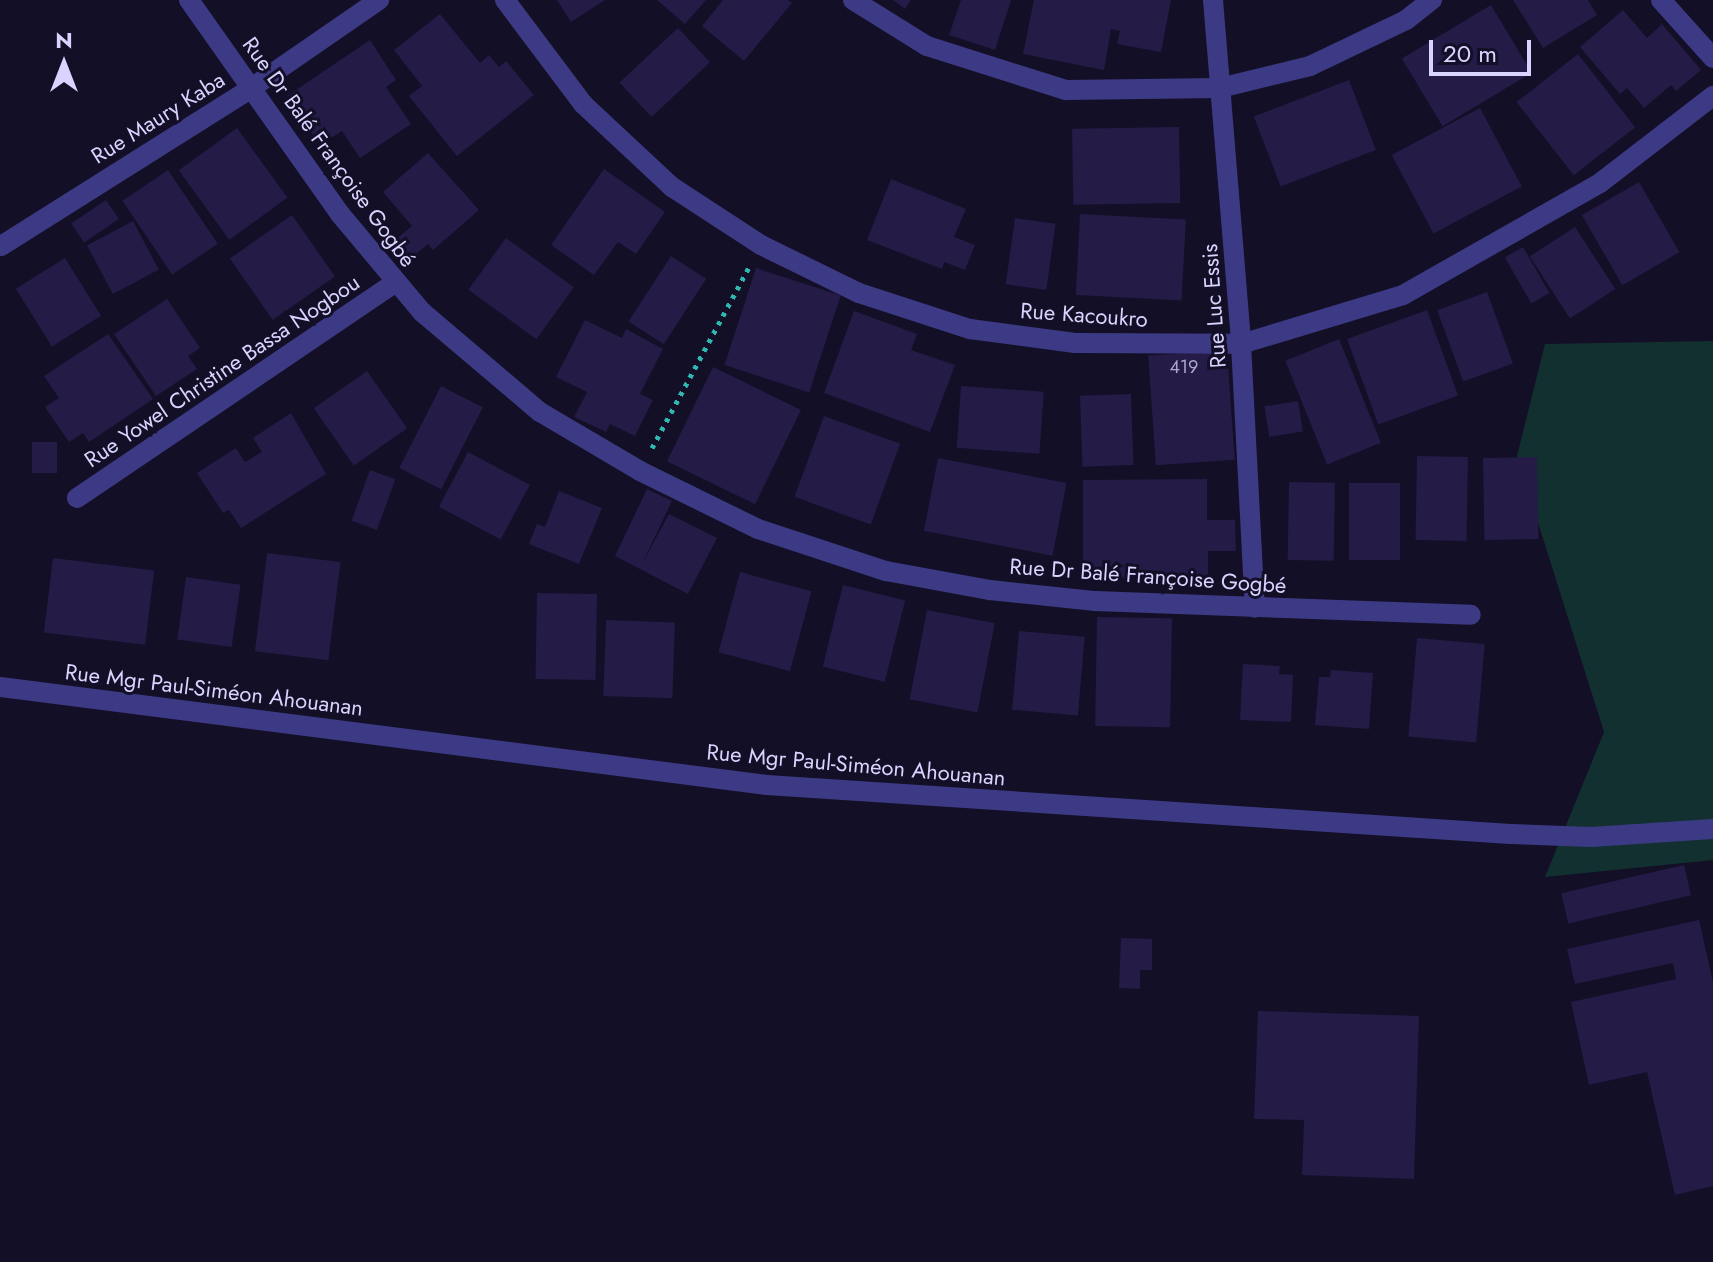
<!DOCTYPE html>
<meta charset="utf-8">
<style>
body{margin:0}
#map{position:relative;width:1713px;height:1262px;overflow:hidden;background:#130f26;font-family:Jost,sans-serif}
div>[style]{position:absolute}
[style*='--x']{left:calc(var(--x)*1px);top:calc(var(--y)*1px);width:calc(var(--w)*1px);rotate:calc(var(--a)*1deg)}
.green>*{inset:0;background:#12302f}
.building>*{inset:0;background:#241b47;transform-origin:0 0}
.path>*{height:5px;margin-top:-2.5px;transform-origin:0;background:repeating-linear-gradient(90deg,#2fb8b0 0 4px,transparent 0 10px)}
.minor>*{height:20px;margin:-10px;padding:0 10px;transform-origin:10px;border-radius:10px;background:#3d3a85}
span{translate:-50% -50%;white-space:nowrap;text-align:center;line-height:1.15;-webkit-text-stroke:6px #130f26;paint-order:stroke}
.number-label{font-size:18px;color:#aca6d1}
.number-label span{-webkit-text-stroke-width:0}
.street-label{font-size:22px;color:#d9d4ff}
.north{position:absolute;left:24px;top:24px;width:80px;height:80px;-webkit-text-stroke:6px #130f26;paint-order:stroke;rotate:0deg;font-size:22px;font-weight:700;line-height:32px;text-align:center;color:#d9d4ff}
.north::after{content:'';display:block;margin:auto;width:28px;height:36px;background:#d9d4ff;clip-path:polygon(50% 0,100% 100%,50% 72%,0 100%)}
.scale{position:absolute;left:1429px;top:40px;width:102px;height:36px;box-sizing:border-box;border:4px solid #d9d4ff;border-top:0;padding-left:10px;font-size:24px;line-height:28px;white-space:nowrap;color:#d9d4ff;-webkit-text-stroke:6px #130f26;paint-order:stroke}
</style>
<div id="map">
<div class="green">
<i style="clip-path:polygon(1713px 341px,1713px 860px,1545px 877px,1604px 732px,1517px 456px,1545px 344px)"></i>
</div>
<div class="building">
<i style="clip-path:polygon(557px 0,605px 0,571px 22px)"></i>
<i style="clip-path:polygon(657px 0,706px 0,685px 24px)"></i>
<i style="clip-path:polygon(723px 0,788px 0,792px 3px,744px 61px,702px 26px)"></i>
<i style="clip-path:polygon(893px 0,911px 0,905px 9px)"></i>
<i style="clip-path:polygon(961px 0,1011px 0,995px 50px,949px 35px)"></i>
<i style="clip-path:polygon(1034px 0,1171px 0,1161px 52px,1117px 44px,1120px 31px,1111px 29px,1104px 70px,1023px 54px)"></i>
<i style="clip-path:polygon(1513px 0,1588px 0,1597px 15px,1543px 48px)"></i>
<i style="left:1491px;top:5px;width:79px;height:104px;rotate:59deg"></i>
<i style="clip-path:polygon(1623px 10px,1647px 38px,1662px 24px,1701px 70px,1676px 91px,1671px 85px,1644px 108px,1627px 88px,1620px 94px,1580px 47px)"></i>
<i style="clip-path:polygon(440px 14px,480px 63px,489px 55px,499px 67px,506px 61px,534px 95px,457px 156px,409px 96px,422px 86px,394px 50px)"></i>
<i style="left:678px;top:28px;width:47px;height:80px;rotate:47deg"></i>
<i style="clip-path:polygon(370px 40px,396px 80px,386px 87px,411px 124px,360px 158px,342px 131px,320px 145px,287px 96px)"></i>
<i style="left:1578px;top:54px;width:93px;height:78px;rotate:52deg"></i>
<i style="left:1349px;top:80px;width:75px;height:102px;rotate:69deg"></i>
<i style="left:1480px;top:108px;width:89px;height:100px;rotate:62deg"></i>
<i style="left:1179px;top:127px;width:76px;height:107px;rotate:89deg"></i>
<i style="left:237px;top:128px;width:86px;height:72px;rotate:54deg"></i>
<i style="clip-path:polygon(428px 153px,479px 210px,433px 250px,428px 244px,410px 259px,394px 241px,412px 226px,383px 192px)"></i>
<i style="clip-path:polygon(604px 169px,665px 212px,636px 254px,618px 242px,594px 275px,551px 245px)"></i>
<i style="left:168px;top:170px;width:89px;height:55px;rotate:56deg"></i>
<i style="clip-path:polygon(891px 179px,966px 209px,954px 237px,975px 245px,965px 270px,944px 262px,942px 269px,867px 240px)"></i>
<i style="left:1639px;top:182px;width:81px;height:66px;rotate:60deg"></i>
<i style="left:106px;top:200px;width:23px;height:42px;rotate:56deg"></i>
<i style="left:1080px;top:214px;width:106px;height:81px;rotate:3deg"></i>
<i style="left:292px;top:215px;width:75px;height:76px;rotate:55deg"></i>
<i style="left:1015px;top:218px;width:41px;height:67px;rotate:8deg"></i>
<i style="left:133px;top:221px;width:55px;height:52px;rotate:62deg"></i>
<i style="left:1575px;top:227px;width:74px;height:54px;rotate:57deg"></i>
<i style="left:506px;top:238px;width:84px;height:64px;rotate:36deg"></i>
<i style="left:1523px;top:247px;width:53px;height:21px;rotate:60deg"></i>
<i style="left:671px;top:256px;width:42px;height:78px;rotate:33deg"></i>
<i style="left:65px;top:258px;width:68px;height:58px;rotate:58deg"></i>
<i style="left:756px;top:268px;width:89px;height:102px;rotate:18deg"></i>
<i style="left:1487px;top:292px;width:76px;height:53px;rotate:70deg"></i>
<i style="clip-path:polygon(167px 299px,200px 348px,188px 356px,197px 369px,156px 396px,114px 334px)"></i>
<i style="left:1427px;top:310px;width:91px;height:85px;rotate:70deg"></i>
<i style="clip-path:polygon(854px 311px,917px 334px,911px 350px,955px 365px,930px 432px,824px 393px)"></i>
<i style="clip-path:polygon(585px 320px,622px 338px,626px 329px,663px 349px,640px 394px,653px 400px,635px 436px,610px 424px,606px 432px,574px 417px,587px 392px,556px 377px)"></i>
<i style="clip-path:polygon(108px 334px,153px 399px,89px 442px,83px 433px,69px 442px,45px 407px,59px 398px,44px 376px)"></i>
<i style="left:1339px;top:339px;width:112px;height:58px;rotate:68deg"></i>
<i style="left:1227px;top:350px;width:110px;height:79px;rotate:86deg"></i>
<i style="left:713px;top:367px;width:98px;height:105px;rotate:26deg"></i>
<i style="left:367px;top:371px;width:70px;height:65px;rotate:55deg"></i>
<i style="left:441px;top:386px;width:47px;height:92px;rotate:27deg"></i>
<i style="left:961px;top:386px;width:83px;height:62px;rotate:4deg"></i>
<i style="left:1131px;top:394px;width:71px;height:51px;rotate:88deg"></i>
<i style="left:1298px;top:401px;width:31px;height:34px;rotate:81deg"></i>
<i style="clip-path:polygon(291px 413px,326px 474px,241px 528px,229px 510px,223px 513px,197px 473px,236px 448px,245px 462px,262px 452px,253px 438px)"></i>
<i style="left:824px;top:416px;width:81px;height:86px;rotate:20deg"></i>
<i style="left:32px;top:442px;width:25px;height:31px"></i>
<i style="left:468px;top:452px;width:70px;height:62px;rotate:28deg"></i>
<i style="left:1417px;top:456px;width:51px;height:84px;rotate:1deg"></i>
<i style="left:1537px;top:457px;width:82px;height:54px;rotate:89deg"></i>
<i style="left:938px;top:458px;width:131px;height:74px;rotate:11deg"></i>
<i style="left:370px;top:470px;width:27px;height:54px;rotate:20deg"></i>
<i style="clip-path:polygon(1207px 479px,1207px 520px,1235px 520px,1236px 551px,1208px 551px,1208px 577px,1083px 578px,1083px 480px)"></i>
<i style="left:1289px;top:482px;width:46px;height:78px;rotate:1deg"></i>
<i style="left:1349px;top:483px;width:51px;height:77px"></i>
<i style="clip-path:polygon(647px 489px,672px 501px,642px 564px,669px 514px,717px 538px,688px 594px,615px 556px)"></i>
<i style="clip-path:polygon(559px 491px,602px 508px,579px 564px,529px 544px,537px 524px,545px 527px)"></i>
<i style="left:267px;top:553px;width:74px;height:99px;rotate:7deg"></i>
<i style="left:53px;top:558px;width:102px;height:75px;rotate:7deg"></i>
<i style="left:740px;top:572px;width:74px;height:83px;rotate:15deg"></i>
<i style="left:186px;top:577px;width:55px;height:63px;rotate:8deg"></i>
<i style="left:843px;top:585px;width:64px;height:84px;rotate:14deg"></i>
<i style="left:537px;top:593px;width:60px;height:86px;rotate:1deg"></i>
<i style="left:927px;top:610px;width:69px;height:91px;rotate:11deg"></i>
<i style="left:1097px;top:617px;width:75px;height:109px;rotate:1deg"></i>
<i style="left:606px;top:620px;width:69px;height:76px;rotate:2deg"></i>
<i style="left:1019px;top:631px;width:66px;height:79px;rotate:5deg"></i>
<i style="left:1417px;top:638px;width:68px;height:99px;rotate:5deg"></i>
<i style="clip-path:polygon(1243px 664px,1280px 666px,1279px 674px,1293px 675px,1291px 722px,1240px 720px)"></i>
<i style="clip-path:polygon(1331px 670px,1373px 673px,1369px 729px,1315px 725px,1319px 677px,1330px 677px)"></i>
<i style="left:1684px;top:865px;width:31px;height:126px;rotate:77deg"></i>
<i style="clip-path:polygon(1699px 920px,1713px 982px,1713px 1186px,1675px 1195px,1647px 1072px,1589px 1085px,1571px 1002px,1676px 979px,1673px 963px,1575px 984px,1567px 949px)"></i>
<i style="clip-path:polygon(1121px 938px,1152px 939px,1152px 970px,1140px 970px,1140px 989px,1119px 988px)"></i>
<i style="clip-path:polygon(1258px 1011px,1419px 1016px,1414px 1179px,1302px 1175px,1304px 1120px,1254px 1119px)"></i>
</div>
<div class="path">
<i style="--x:652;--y:448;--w:205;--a:-61.8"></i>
</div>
<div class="minor">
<i style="--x:189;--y:0;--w:262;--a:54.8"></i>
<i style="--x:340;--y:214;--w:128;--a:50.1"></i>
<i style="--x:422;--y:312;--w:155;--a:40.3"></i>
<i style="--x:540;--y:412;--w:116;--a:30.5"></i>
<i style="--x:640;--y:471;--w:131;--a:26.2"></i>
<i style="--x:758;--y:529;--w:135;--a:18.2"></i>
<i style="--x:886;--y:571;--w:106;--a:10.4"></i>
<i style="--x:990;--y:590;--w:106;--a:6"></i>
<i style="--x:1095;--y:601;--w:376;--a:2.1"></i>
<i style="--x:505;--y:0;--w:130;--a:53.1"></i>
<i style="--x:583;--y:104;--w:122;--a:43"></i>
<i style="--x:672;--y:187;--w:106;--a:33.1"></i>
<i style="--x:761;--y:245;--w:109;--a:26.1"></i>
<i style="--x:859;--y:293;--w:117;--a:18"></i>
<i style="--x:970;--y:329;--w:106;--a:7.6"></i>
<i style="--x:1075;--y:343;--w:166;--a:0.3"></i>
<i style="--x:1241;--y:344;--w:169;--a:-16.8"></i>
<i style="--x:1403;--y:295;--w:227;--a:-29.6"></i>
<i style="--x:1600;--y:183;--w:143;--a:-37.6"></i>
<i style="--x:853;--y:0;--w:87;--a:31.9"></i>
<i style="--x:927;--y:46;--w:146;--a:17.6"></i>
<i style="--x:1066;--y:90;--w:154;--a:-0.7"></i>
<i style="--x:1220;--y:88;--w:93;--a:-13.7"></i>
<i style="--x:1310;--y:66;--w:106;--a:-25.6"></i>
<i style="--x:1406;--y:20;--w:33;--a:-38"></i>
<i style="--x:1213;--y:0;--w:345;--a:85.3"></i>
<i style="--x:1241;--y:344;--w:264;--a:87"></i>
<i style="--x:1661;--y:0;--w:78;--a:48.1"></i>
<i style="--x:1;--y:246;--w:294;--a:-32.2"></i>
<i style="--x:250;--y:89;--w:157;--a:-34.6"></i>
<i style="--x:77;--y:498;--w:383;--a:-34.1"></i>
<i style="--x:0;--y:687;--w:773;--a:7.28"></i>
<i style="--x:767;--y:785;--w:745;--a:3.77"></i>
<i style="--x:1510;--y:834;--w:81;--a:2.1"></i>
<i style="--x:1591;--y:837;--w:122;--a:-3.8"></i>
</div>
<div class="number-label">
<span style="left:1184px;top:367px">419</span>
</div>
<div class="street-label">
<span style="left:158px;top:118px;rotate:-32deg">Rue Maury Kaba</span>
<span style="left:329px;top:152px;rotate:54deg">Rue Dr Balé Françoise Gogbé</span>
<span style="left:1214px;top:306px;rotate:-94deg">Rue Luc Essis</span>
<span style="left:1084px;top:315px;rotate:4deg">Rue Kacoukro</span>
<span style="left:222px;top:371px;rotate:-34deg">Rue Yowel Christine Bassa Nogbou</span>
<span style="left:1148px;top:576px;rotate:4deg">Rue Dr Balé Françoise Gogbé</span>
<span style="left:214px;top:690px;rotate:7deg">Rue Mgr Paul-Siméon Ahouanan</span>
<span style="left:856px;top:765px;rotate:5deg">Rue Mgr Paul-Siméon Ahouanan</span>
</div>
<div class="north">N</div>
<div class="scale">20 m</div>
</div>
